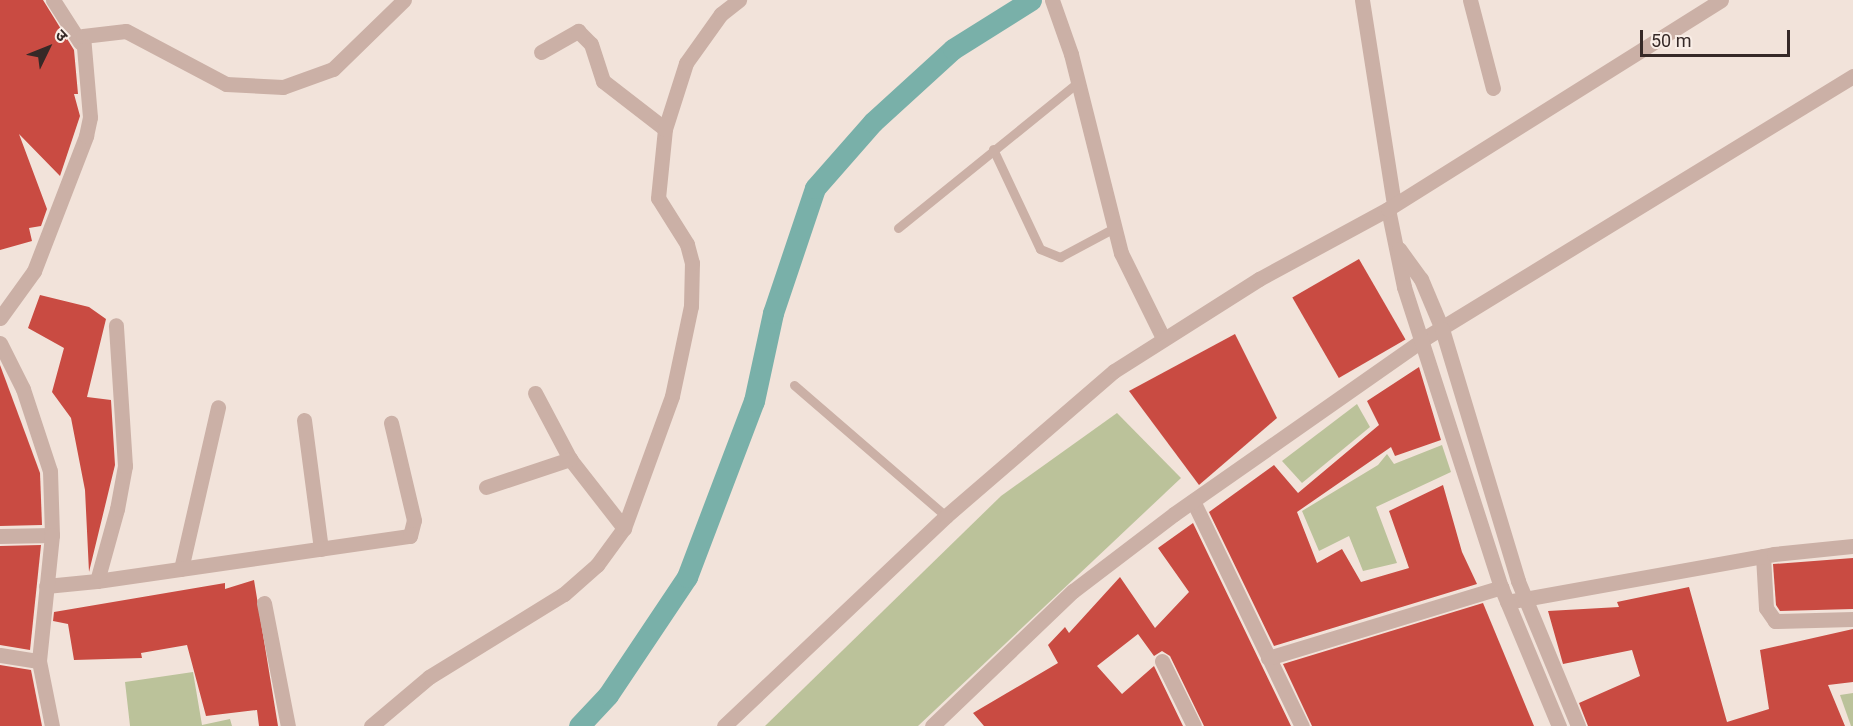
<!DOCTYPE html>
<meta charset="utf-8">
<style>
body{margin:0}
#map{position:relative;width:1853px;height:726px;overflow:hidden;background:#f2e3da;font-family:Roboto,"Noto Sans Devanagari",sans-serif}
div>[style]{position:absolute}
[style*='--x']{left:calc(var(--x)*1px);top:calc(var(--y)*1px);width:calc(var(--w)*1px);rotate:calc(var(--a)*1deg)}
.green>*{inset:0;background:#bbc29a}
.canal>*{height:21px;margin:-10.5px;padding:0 10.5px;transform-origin:10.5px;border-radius:10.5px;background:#79b0a9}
.building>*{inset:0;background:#c94b42;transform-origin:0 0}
.service>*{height:9px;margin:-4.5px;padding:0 4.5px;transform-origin:4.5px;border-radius:4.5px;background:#cbb0a6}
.minor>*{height:15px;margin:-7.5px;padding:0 7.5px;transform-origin:7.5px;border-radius:7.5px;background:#cbb0a6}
.tertiary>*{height:15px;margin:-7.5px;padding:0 7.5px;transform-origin:7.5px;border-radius:7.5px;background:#cbb0a6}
span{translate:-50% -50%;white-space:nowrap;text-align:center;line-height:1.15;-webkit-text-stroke:5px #faeee7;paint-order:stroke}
.north{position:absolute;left:18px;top:18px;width:60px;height:60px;-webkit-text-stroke:4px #faeee7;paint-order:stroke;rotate:47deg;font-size:16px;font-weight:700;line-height:24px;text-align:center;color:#362927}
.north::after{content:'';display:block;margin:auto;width:21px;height:27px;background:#362927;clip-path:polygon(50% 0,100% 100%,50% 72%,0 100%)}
.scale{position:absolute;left:1640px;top:30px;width:150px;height:27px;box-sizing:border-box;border:3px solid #362927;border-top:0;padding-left:8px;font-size:18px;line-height:21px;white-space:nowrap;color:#362927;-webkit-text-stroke:4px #faeee7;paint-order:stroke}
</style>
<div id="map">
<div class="green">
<i style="clip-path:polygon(1357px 404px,1370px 427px,1302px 483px,1282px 461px)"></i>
<i style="clip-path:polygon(1117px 413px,1181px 478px,918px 726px,765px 726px,1001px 496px)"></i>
<i style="clip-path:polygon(1442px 445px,1451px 472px,1376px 507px,1397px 563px,1363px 571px,1349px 536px,1319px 551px,1302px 511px,1378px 465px,1387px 454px,1394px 464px)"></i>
<i style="clip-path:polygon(193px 672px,202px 725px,230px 719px,232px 726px,130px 726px,125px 682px)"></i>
<i style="clip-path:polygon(1853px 693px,1853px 726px,1851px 726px,1840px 695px)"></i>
</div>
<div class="canal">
<i style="--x:579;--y:726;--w:42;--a:-46.9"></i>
<i style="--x:608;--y:695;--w:142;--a:-56.2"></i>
<i style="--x:687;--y:577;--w:188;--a:-69.2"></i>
<i style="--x:754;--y:401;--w:90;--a:-77.8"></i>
<i style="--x:773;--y:313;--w:132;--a:-71.4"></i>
<i style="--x:815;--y:188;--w:88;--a:-48.7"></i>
<i style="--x:873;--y:122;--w:108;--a:-42.4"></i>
<i style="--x:953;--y:49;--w:92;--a:-32.1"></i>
</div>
<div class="building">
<i style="clip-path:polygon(0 0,43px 0,74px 50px,78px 94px,74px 94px,80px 116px,60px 176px,19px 134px,47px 209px,41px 226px,29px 228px,32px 241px,0 250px)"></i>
<i style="left:1359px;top:259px;width:93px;height:77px;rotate:60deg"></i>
<i style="clip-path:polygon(40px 295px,89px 307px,106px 319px,87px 397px,111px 400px,115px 465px,89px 572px,85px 490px,71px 418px,52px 392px,64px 348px,28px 328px)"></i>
<i style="clip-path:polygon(1235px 334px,1277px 418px,1199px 485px,1129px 391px)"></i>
<i style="clip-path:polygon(0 365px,40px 473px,42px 525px,0 526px)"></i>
<i style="clip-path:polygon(1419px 367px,1441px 440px,1395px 456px,1391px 447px,1297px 512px,1317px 563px,1342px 549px,1361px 582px,1409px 568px,1389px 511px,1443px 485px,1462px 552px,1477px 584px,1274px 646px,1209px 512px,1274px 465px,1298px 493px,1379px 425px,1367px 401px)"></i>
<i style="clip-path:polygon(1193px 523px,1291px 726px,1204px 726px,1170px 656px,1162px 651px,1154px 656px,1138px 634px,1097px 666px,1122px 694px,1154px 666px,1183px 726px,984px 726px,973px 713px,1058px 663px,1048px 645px,1065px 627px,1069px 633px,1120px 577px,1155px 628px,1189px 592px,1158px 548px)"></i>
<i style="clip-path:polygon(41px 545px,30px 650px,0 645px,0 546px)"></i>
<i style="clip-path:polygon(1853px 558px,1853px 609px,1780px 611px,1776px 605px,1773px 564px)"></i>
<i style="clip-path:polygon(254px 580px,278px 726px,259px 726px,257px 710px,206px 716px,187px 645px,141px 653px,142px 658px,74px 660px,68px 624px,53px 621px,54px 612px,225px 583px,225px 589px)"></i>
<i style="clip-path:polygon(1689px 587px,1727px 722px,1769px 709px,1760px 650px,1853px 629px,1853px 682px,1828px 685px,1845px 726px,1588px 726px,1579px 703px,1640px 676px,1632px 650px,1563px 664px,1548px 611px,1619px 607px,1617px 602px)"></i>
<i style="clip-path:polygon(1483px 603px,1534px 726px,1312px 726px,1283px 664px)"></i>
<i style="clip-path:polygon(0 665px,31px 670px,42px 726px,0 726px)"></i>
</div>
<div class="service">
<i style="--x:993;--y:149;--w:110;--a:64.8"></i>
<i style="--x:1040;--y:249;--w:22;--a:22"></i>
<i style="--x:1060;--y:257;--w:61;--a:-28.2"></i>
<i style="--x:898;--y:228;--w:232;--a:-39"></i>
<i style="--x:794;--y:385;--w:201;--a:40.8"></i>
</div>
<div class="minor">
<i style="--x:53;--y:0;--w:50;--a:57.3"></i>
<i style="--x:1052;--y:0;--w:57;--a:70.6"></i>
<i style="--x:1071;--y:54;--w:205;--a:75.9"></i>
<i style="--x:1121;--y:253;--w:95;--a:63.7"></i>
<i style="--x:1362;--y:0;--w:207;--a:81.1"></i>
<i style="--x:1470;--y:0;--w:91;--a:75.4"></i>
<i style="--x:541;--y:52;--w:43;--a:-29.6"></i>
<i style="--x:578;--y:31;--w:18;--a:45"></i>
<i style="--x:591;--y:44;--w:39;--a:72"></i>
<i style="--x:603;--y:81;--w:78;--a:37.7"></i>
<i style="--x:0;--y:318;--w:58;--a:-54.1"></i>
<i style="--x:34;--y:271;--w:145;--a:-68.9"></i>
<i style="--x:86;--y:136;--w:19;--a:-78"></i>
<i style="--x:90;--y:117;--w:81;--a:-94.9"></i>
<i style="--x:83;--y:36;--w:43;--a:-6.6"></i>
<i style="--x:126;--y:31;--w:113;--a:27.9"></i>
<i style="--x:226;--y:84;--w:57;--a:3"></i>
<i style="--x:283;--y:87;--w:53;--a:-19.8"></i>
<i style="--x:333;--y:69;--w:99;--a:-44.2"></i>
<i style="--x:535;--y:393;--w:75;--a:62.1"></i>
<i style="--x:570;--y:459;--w:88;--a:52"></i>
<i style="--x:304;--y:420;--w:130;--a:82.5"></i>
<i style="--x:486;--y:487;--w:89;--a:-18.4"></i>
<i style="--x:1193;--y:501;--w:250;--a:64.2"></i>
<i style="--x:0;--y:536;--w:52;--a:-1.1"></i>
<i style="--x:1763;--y:556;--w:52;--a:86.7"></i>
<i style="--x:1766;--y:608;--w:16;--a:55"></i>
<i style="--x:1775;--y:621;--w:78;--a:-1.5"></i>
<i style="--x:181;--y:569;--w:166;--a:-77.1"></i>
<i style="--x:97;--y:581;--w:316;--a:-8.2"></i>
<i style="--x:410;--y:536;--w:16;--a:-76"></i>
<i style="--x:414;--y:520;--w:100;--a:-103.3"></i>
<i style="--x:46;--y:586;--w:51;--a:-5.6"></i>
<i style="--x:97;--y:581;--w:75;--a:-74.5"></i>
<i style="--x:117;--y:509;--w:44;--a:-79.5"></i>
<i style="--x:125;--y:466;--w:141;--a:-93.7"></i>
<i style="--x:1507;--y:602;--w:271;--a:-10.2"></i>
<i style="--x:1774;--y:554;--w:79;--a:-5.8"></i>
<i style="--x:264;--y:603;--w:125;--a:79"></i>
<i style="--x:0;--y:655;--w:39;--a:9"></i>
<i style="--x:1268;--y:658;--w:244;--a:-16.9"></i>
<i style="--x:1162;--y:661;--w:72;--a:63.8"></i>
<i style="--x:371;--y:726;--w:76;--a:-40.2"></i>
<i style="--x:429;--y:677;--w:158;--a:-31.6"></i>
<i style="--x:564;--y:594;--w:44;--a:-41.3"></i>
<i style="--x:597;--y:565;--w:46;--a:-53.9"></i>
<i style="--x:624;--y:528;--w:140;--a:-70"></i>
<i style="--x:672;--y:396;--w:92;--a:-78.1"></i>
<i style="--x:691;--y:306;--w:43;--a:-88.7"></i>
<i style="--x:692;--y:263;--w:20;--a:-105"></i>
<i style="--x:687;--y:244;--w:54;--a:-122.2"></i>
<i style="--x:658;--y:198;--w:69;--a:-84.2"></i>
<i style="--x:665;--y:129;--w:69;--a:-72.3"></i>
<i style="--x:686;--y:63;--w:60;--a:-54.5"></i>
<i style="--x:721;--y:14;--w:23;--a:-38"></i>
<i style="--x:932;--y:726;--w:195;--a:-43.8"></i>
<i style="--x:1073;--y:591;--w:127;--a:-37.3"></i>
<i style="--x:1174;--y:514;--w:307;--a:-35"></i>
<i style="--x:1425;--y:338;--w:502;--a:-31.47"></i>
</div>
<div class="tertiary">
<i style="--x:1388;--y:209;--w:80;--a:78.4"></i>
<i style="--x:1404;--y:287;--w:315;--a:72.1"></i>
<i style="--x:1501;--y:587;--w:151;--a:67.4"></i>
<i style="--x:1399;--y:249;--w:37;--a:54"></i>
<i style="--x:1421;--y:279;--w:54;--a:67.2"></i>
<i style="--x:1442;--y:329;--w:263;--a:73.2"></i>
<i style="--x:1518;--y:581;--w:157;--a:67.5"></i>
<i style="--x:0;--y:343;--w:51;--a:63.4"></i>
<i style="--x:23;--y:389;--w:86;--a:71.8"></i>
<i style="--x:50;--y:471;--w:64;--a:88.2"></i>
<i style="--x:52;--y:535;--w:127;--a:95.9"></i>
<i style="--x:39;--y:661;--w:66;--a:78.7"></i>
<i style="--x:724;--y:726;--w:306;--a:-43.4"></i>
<i style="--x:946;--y:516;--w:222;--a:-40.8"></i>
<i style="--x:1114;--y:371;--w:172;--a:-32.4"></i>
<i style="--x:1259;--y:279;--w:147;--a:-28.5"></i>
<i style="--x:1388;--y:209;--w:393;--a:-32.1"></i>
</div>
<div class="north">उ</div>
<div class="scale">50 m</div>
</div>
